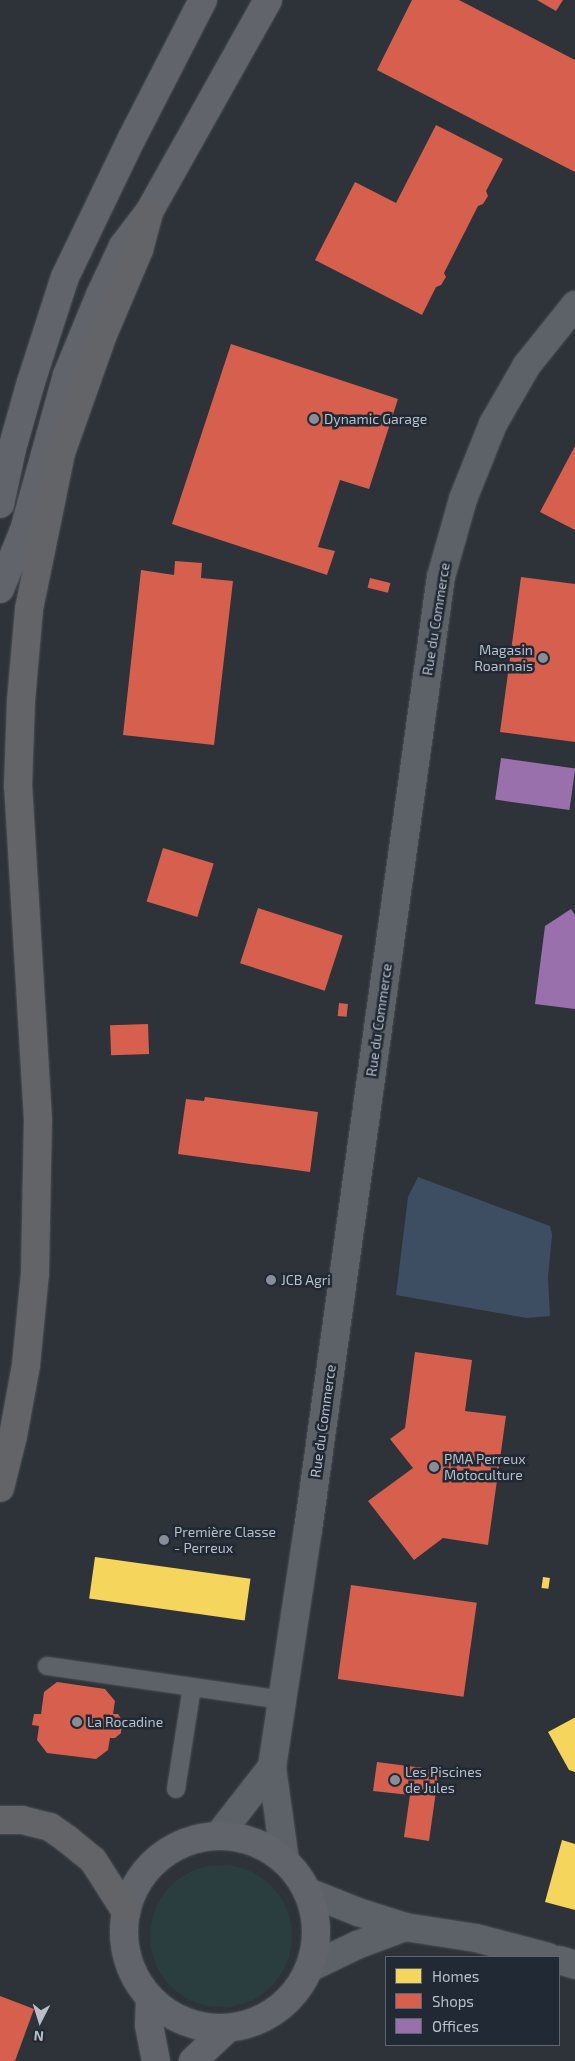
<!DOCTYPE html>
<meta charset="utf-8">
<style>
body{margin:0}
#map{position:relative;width:575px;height:2061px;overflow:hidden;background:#2d3339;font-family:"Exo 2",sans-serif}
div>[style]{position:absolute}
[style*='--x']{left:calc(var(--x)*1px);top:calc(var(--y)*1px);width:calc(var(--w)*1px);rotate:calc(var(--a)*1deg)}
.green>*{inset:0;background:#2b3e3f}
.round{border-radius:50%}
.water>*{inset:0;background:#3d4e62}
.homes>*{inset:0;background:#f6d55c;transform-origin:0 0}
.shops>*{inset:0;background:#d6604d;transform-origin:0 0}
.offices>*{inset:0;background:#9970ab;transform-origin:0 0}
.roads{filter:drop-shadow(0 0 1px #4a4f54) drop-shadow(0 0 1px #4a4f54)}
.lane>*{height:18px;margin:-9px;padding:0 9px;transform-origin:9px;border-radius:9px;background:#5d6168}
.street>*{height:28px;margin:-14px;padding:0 14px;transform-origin:14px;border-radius:14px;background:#5d6168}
.secondary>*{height:28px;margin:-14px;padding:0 14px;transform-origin:14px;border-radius:14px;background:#61656b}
.secondary>.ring{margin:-14px;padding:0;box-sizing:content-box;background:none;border:28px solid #61656b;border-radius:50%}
.highway>*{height:28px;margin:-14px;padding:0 14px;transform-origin:14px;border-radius:14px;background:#626467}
.dots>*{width:14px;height:14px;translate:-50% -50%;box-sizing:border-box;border:2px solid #202934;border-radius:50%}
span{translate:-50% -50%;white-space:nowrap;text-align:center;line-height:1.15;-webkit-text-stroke:5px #202934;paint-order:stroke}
.poi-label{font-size:14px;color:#b8bfc9}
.left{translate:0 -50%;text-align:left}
.right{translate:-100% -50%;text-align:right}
.street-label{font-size:14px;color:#b8bfc9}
.legend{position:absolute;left:385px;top:1956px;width:175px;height:90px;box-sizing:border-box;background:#202934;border:1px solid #5d6570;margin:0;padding:6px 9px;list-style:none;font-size:15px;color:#b8bfc9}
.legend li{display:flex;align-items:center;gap:10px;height:25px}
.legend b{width:25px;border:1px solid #5d6570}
.north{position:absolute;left:15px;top:1996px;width:50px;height:50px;-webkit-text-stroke:4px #202934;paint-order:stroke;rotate:185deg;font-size:14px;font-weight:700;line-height:20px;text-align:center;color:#b8bfc9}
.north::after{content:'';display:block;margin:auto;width:18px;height:22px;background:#b8bfc9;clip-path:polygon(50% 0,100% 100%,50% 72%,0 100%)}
</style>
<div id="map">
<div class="green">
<i class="round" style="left:150px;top:1865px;width:142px;height:142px"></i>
</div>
<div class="water">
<i style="clip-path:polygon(418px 1177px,550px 1226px,552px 1235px,548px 1277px,550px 1316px,527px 1318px,396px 1295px,408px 1197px)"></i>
</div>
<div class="homes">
<i style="left:95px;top:1557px;width:157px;height:42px;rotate:8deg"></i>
<i style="left:543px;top:1577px;width:7px;height:11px;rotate:8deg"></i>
<i style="clip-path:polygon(574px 1718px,575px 1718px,575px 1772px,569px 1770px,548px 1732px)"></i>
<i style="clip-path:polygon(562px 1840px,575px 1844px,575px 1910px,545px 1902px)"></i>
</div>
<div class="shops">
<i style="clip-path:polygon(412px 0,459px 0,575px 60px,575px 172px,377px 70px)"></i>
<i style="clip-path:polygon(537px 0,563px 0,556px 11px)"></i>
<i style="clip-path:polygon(436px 125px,503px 159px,486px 191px,488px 196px,483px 204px,478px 206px,444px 273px,446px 277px,441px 285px,436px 287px,422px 315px,315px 260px,355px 182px,396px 203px)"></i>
<i style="clip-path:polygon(231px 344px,398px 399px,369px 489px,340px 480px,318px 547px,335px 551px,327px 575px,172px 524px)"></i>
<i style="clip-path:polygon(575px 446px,575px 530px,540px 512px)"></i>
<i style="clip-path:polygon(175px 561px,202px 563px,201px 578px,233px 581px,214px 745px,123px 735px,141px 570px,174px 575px)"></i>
<i style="clip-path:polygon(521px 577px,575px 584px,575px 742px,500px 732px)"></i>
<i style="left:370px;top:578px;width:21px;height:10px;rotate:14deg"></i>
<i style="left:163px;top:848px;width:53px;height:56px;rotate:17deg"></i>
<i style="left:258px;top:908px;width:89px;height:58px;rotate:18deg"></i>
<i style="left:339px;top:1003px;width:9px;height:13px;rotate:6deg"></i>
<i style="left:148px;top:1024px;width:30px;height:38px;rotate:88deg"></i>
<i style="clip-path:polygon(205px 1097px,318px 1112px,310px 1172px,178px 1154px,186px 1099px,204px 1101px)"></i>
<i style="clip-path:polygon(415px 1352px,472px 1360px,465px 1411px,506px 1416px,488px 1545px,443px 1538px,414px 1560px,368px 1501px,413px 1468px,390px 1439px,405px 1428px)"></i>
<i style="left:351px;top:1585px;width:127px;height:95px;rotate:8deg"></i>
<i style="clip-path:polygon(57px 1682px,105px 1689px,115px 1701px,113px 1714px,118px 1714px,122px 1720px,121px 1733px,115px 1738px,110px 1738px,108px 1750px,96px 1759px,47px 1753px,37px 1740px,39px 1726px,32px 1725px,34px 1714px,41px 1714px,44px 1692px)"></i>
<i style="clip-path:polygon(377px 1762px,439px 1770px,429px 1841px,404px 1837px,410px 1795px,373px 1791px)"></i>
<i style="clip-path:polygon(0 1996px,34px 2009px,15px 2061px,0 2061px)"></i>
</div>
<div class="offices">
<i style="left:501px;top:758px;width:75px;height:42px;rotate:8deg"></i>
<i style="clip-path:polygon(571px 909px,575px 915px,575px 1009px,535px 1004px,545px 926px)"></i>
</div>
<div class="roads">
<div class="lane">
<i style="--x:47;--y:1666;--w:238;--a:8.2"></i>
<i style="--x:176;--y:1789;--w:103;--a:-81.1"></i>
</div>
<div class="street">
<i style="--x:218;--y:1836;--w:88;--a:-52"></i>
<i style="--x:285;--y:1861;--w:95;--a:-97.9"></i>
<i style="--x:272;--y:1767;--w:240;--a:-81.4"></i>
<i style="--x:308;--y:1530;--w:962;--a:-82.06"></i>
<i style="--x:441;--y:577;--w:81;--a:-74.2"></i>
<i style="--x:463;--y:499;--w:81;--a:-68.2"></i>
<i style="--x:493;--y:424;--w:68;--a:-60"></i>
<i style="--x:527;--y:365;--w:77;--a:-51.3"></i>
<i style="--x:308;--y:1892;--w:54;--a:21.8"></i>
<i style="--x:358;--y:1912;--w:49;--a:17.7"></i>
<i style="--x:405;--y:1927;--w:72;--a:8.8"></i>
<i style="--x:476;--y:1938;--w:74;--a:14.8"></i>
<i style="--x:559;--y:1960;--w:17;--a:17"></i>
<i style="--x:309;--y:1968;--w:53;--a:-25.6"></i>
<i style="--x:357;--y:1945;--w:51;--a:-20.6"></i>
</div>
<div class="secondary">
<i style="--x:0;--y:504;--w:56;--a:-77.7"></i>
<i style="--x:12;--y:449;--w:70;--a:-74.2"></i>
<i style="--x:31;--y:382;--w:110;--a:-72.1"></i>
<i style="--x:65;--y:277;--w:154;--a:-64.3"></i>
<i style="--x:132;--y:138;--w:155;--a:-62.8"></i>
<i style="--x:0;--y:589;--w:64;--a:-67.9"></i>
<i style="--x:24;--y:530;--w:161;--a:-74.5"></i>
<i style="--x:67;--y:375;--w:87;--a:-67.6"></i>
<i style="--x:100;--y:295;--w:54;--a:-64.9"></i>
<i style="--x:123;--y:246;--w:43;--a:-52.6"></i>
<i style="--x:149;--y:212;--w:243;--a:-60.7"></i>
<i class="ring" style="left:124px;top:1836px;width:164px;height:164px"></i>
<i style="--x:150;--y:1998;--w:27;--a:92"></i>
<i style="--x:149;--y:2025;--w:37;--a:79"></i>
<i style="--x:193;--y:2061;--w:48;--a:-43.3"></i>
</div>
<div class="highway">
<i style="--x:0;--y:1488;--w:54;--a:-76"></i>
<i style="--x:13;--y:1436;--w:72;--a:-79.6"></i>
<i style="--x:26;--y:1365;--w:91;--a:-84.4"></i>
<i style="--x:35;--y:1274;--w:154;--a:-88.9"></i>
<i style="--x:38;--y:1120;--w:335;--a:-93.4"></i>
<i style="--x:18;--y:786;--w:85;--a:-88"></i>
<i style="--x:21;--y:701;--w:92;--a:-85"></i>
<i style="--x:29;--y:609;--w:159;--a:-78.4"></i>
<i style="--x:61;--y:453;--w:123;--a:-70.5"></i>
<i style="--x:102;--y:337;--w:95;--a:-67"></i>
<i style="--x:139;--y:250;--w:39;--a:-75"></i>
<i style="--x:0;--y:1820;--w:22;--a:0"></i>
<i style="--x:22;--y:1820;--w:29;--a:14"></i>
<i style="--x:50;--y:1827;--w:21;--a:35"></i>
<i style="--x:67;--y:1839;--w:33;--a:39"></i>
<i style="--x:93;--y:1860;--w:62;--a:57.6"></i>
</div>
</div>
<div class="dots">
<i style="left:314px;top:419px;background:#878e97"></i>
<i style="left:543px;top:658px;background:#878e97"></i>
<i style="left:271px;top:1280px;background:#878e97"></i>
<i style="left:434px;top:1467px;background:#878e97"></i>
<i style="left:164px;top:1540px;background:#878e97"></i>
<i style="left:77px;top:1722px;background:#878e97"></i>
<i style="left:395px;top:1780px;background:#878e97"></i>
</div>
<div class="poi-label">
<span class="left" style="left:324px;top:419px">Dynamic Garage</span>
<span class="right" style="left:533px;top:658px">Magasin<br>Roannais</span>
<span class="left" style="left:281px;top:1280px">JCB Agri</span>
<span class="left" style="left:444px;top:1467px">PMA Perreux<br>Motoculture</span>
<span class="left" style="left:174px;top:1540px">Première Classe<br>- Perreux</span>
<span class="left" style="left:87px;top:1722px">La Rocadine</span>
<span class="left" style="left:405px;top:1780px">Les Piscines<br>de Jules</span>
</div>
<div class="street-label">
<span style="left:436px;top:619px;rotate:-81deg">Rue du Commerce</span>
<span style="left:379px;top:1020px;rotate:-82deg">Rue du Commerce</span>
<span style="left:323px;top:1421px;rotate:-82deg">Rue du Commerce</span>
</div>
<ul class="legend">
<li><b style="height:14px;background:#f6d55c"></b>Homes</li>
<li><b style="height:14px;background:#d6604d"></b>Shops</li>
<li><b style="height:14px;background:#9970ab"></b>Offices</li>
</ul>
<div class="north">N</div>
</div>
